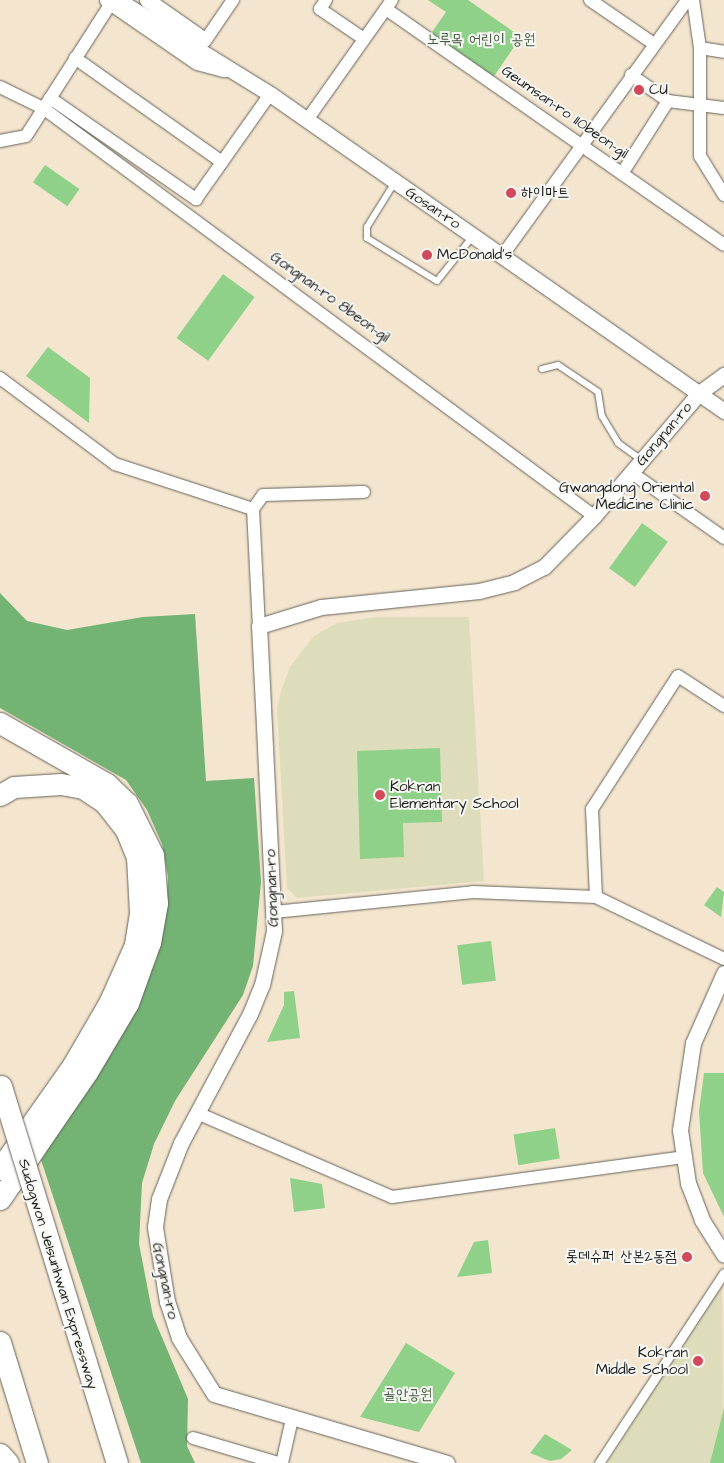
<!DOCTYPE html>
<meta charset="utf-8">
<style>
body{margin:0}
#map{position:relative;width:724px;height:1463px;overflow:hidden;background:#f3e5ce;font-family:"Architects Daughter","Poor Story",sans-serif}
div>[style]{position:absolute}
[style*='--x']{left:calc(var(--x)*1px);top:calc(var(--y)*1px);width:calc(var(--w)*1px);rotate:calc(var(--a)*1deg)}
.built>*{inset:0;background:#deddbb}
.green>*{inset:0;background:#8fd188;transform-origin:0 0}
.forest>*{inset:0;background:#73b374}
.roads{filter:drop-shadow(0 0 1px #67625a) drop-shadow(0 0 1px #67625a)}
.service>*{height:6px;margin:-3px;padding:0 3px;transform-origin:3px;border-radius:3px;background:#fff}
.pedestrian>*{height:9px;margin:-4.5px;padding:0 4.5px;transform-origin:4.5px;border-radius:4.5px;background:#fff}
.minor>*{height:12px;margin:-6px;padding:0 6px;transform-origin:6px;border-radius:6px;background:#fff}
.tertiary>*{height:15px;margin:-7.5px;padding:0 7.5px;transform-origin:7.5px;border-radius:7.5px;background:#fff}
.motorway>*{height:21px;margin:-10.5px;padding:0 10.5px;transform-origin:10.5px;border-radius:10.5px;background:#fff}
.bridges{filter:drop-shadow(0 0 1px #67625a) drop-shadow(0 0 1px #67625a)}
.motorway-bridge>*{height:21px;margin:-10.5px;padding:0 10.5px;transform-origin:10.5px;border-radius:10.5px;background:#fff}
.dots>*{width:14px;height:14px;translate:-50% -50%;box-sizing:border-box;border:2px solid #f6f6f2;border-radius:50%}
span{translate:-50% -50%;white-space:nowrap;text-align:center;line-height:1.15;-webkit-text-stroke:4px #f6f6f2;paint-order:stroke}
.park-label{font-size:15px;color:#445b42}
.poi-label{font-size:15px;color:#1c1c1c}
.left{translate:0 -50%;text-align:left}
.right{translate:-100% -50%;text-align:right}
.street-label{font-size:15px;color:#1c1c1c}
</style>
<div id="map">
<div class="built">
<i style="clip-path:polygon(377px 617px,469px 617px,484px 881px,297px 898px,287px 888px,277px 708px,282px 688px,290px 667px,314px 636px,337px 623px)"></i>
<i style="clip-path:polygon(722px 1284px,724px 1463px,607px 1463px)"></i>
</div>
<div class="green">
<i style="clip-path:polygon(428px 0,468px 0,521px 37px,492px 79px,430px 35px,446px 12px)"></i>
<i style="left:45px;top:165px;width:42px;height:21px;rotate:35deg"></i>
<i style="left:223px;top:274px;width:39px;height:79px;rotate:36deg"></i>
<i style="clip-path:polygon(48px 347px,90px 378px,89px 423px,26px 376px)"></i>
<i style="left:642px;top:523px;width:32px;height:56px;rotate:36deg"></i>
<i style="clip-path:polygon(440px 748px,442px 822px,403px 823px,404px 857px,360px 859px,357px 751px)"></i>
<i style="clip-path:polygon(717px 887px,724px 892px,721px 917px,704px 905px)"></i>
<i style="left:491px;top:941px;width:40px;height:34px;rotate:83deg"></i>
<i style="clip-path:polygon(294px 991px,300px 1038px,267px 1042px,284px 1005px,284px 992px)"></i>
<i style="clip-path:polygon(704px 1073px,724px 1073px,724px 1217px,703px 1173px,699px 1111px)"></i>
<i style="left:555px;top:1128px;width:31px;height:42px;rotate:81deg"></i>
<i style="clip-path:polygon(290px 1178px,322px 1184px,325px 1208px,294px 1212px)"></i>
<i style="clip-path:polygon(488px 1240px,492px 1273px,457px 1277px,474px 1242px)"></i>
<i style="clip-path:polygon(406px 1343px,455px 1373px,419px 1432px,360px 1417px)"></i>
<i style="clip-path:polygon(724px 1408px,724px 1463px,710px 1463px)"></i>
<i style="clip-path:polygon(545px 1434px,572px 1450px,561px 1459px,550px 1461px,530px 1453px)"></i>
</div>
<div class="forest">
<i style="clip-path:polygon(0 593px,27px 621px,67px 630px,143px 617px,195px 614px,206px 781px,254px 778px,261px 882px,253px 966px,243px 995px,175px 1101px,154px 1144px,142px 1183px,139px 1244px,153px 1316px,188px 1399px,187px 1446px,195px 1463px,141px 1463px,41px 1160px,132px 1013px,156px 960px,166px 914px,168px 877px,162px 844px,147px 810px,126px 780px,0 708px)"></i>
</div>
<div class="roads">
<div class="service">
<i style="--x:395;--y:182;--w:53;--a:121.9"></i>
<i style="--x:367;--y:227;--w:11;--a:90"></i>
<i style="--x:367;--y:238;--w:82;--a:31.6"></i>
<i style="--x:437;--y:281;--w:58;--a:-51.3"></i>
<i style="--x:542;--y:369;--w:16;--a:-14"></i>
<i style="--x:558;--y:365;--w:48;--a:34"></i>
<i style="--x:598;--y:392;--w:24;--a:81"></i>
<i style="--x:602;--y:416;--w:31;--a:59"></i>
<i style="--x:618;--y:443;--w:29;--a:36"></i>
</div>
<div class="pedestrian">
<i style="--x:599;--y:1463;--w:227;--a:-56.7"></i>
</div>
<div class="minor">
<i style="--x:326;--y:0;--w:11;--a:124"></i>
<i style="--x:320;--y:9;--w:53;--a:34.3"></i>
<i style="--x:590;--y:0;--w:78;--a:34.5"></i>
<i style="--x:693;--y:0;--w:49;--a:81.7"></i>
<i style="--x:700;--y:48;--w:108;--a:90"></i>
<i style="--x:700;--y:156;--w:46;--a:58.4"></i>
<i style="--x:386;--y:9;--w:412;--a:34.9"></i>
<i style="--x:205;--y:41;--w:50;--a:-55.7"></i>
<i style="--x:700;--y:48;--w:24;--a:9"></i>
<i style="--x:75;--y:58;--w:180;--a:35.3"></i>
<i style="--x:631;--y:75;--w:45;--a:35.1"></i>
<i style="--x:0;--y:87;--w:48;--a:26"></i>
<i style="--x:43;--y:108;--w:686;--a:36.52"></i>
<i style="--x:50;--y:98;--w:178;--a:34.7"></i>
<i style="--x:196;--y:199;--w:128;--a:-54.8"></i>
<i style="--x:307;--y:120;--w:147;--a:-54.7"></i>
<i style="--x:0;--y:141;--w:26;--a:-11"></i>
<i style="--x:26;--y:136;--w:158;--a:-57.4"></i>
<i style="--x:623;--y:172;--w:84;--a:-57.6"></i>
<i style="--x:668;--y:101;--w:56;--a:7.1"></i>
<i style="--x:502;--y:256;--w:316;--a:-54.1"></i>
<i style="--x:0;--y:378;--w:144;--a:36.8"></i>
<i style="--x:115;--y:464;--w:145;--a:18.1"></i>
<i style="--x:253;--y:509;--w:117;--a:87.1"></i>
<i style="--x:632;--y:473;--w:113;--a:35.2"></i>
<i style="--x:253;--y:509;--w:17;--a:-54"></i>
<i style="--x:263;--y:495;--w:101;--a:-1.7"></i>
<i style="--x:596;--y:897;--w:88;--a:-92.6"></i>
<i style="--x:592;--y:809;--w:158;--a:-57.1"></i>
<i style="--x:678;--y:676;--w:55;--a:33.1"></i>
<i style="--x:274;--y:912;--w:200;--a:-5.7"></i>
<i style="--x:473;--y:892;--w:123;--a:2.3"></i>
<i style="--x:596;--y:897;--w:142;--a:25.8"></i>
<i style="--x:197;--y:1113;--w:212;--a:23.3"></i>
<i style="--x:392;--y:1197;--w:294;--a:-7.8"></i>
<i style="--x:193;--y:1438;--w:89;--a:16.4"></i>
<i style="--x:282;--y:1463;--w:45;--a:-77.2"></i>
</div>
<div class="tertiary">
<i style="--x:107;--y:0;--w:109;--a:34.6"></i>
<i style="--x:197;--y:62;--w:28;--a:15"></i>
<i style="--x:118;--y:0;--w:179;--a:31.7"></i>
<i style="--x:270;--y:94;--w:554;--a:34.92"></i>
<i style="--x:147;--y:0;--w:65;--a:34.9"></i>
<i style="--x:724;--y:973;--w:77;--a:113.9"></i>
<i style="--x:693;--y:1043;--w:88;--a:98.5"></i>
<i style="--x:680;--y:1130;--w:54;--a:81.4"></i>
<i style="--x:688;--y:1183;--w:40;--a:69"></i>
<i style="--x:702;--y:1220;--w:41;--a:57.8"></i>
<i style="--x:447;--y:1463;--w:243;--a:-163.5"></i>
<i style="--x:214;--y:1394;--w:66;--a:-122"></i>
<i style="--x:179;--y:1338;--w:38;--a:-108"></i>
<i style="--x:167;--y:1302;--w:76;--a:-99.1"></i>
<i style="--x:155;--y:1227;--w:28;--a:-82"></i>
<i style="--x:159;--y:1199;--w:60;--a:-68.6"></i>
<i style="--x:181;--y:1143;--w:146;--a:-61.9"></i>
<i style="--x:250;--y:1014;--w:31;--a:-68"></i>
<i style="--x:262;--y:985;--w:55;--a:-77.5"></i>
<i style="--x:274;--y:931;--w:305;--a:-92.8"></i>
<i style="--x:259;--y:626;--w:65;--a:-17"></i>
<i style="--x:321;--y:607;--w:159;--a:-5.8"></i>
<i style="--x:479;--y:591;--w:36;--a:-14"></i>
<i style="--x:514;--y:582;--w:34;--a:-27"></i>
<i style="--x:544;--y:567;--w:71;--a:-45.6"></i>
<i style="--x:594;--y:516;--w:162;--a:-49.5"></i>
<i style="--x:699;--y:393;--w:31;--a:-36"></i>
</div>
<div class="motorway">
<i style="--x:0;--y:723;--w:123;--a:29.7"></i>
<i style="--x:107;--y:784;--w:28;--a:44"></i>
<i style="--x:127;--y:803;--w:58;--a:63.4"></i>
<i style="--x:153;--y:855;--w:48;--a:85.2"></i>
<i style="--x:157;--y:903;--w:40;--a:100"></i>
<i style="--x:150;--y:942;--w:65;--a:109.8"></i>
<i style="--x:128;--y:1003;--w:80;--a:120.7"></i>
<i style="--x:87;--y:1072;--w:154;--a:124.4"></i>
<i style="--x:0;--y:795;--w:16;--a:-30"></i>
<i style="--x:14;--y:787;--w:47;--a:-3.7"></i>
<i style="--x:61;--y:784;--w:22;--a:10"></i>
<i style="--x:83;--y:788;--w:27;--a:34"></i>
<i style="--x:105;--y:803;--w:34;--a:52"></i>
<i style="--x:126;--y:830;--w:29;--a:68"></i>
<i style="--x:137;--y:857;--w:56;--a:86.9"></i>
<i style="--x:140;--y:913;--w:32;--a:99"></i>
<i style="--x:135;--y:945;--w:64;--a:114.1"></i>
<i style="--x:109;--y:1003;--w:72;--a:120.1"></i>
<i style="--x:73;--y:1065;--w:127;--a:125.1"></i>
<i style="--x:0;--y:1342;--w:127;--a:73"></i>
<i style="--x:0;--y:1454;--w:12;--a:48"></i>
</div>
</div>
<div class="bridges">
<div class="motorway-bridge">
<i style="--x:1;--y:1086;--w:394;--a:72.9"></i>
</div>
</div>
<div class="dots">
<i style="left:639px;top:90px;background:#d1495b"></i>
<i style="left:511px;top:193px;background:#d1495b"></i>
<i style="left:427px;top:255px;background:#d1495b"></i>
<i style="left:705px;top:496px;background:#d1495b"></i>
<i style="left:380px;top:795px;background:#d1495b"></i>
<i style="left:687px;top:1257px;background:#d1495b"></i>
<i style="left:698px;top:1361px;background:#d1495b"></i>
</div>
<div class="park-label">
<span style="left:481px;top:40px">노루목 어린이 공원</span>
<span style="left:408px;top:1395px">골안공원</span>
</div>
<div class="poi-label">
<span class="left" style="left:649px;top:90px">CU</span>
<span class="left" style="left:521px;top:193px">하이마트</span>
<span class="left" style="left:437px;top:255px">McDonald's</span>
<span class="right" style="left:694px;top:496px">Gwangdong Oriental<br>Medicine Clinic</span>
<span class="left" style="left:390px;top:795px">Kokran<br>Elementary School</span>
<span class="right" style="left:677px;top:1257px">롯데슈퍼 산본2동점</span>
<span class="right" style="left:688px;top:1361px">Kokran<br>Middle School</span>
</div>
<div class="street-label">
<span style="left:565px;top:112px;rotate:35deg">Geumsan-ro 110beon-gil</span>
<span style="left:433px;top:208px;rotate:34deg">Gosan-ro</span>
<span style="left:330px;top:297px;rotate:36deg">Gongnan-ro 8beon-gil</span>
<span style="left:664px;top:434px;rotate:-50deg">Gongnan-ro</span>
<span style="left:272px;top:888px;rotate:-92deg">Gongnan-ro</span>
<span style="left:58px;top:1274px;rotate:73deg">Sudogwon Je1sunhwan Expressway</span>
<span style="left:165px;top:1281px;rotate:78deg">Gongnan-ro</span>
</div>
</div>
